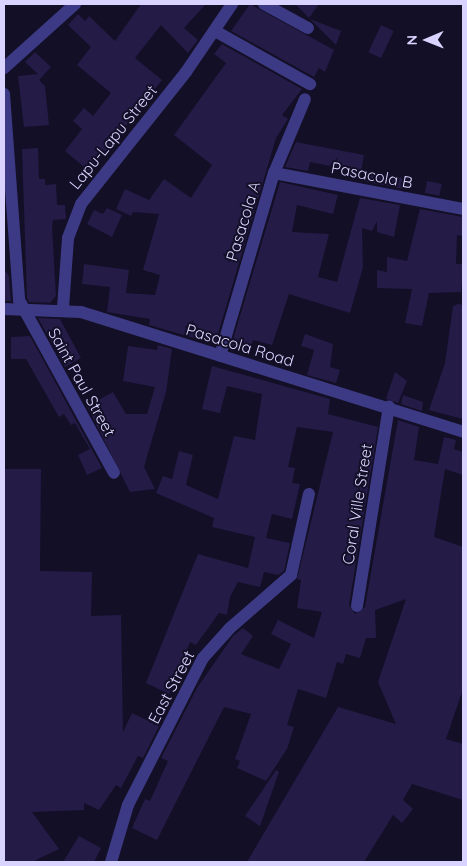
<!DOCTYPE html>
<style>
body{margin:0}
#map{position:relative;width:467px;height:866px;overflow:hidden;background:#130f26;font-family:Quicksand,sans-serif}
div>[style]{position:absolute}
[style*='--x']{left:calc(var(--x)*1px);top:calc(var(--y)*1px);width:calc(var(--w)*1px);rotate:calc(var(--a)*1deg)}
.building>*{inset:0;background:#241b47;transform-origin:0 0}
.minor>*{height:12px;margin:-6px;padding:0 6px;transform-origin:6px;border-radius:6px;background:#3d3a85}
span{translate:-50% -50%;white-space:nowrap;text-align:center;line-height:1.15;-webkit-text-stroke:4px #130f26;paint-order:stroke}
.street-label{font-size:16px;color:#d9d4ff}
.frame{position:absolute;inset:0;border:5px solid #d9d4ff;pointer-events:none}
.north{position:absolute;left:402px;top:15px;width:50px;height:50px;-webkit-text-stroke:4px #130f26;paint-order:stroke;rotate:269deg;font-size:14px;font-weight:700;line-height:20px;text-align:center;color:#d9d4ff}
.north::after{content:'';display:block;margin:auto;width:18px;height:22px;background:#d9d4ff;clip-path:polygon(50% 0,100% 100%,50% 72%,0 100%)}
</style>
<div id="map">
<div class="building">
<i style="clip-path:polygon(141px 4px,206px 4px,184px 28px,198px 40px,188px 53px,161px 25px,135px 58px,162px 80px,90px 172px,65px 151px,82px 129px,73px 121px,84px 108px,93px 116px,111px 93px,77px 65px,91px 47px,68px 25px,78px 14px,85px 21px,89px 16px,115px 41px)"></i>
<i style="clip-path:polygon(250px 4px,334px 50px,325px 72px,319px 68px,314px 77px,231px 31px)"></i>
<i style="clip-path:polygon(295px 4px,319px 4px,309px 18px)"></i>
<i style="clip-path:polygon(310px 19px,341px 31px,336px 45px)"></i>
<i style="left:381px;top:25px;width:14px;height:30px;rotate:25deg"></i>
<i style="clip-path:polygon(222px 44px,302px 89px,282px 115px,288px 119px,276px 138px,215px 344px,149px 325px,150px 319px,107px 312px,110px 287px,82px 284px,84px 264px,129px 270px,126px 293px,155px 295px,160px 275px,143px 270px,159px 214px,133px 212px,131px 216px,116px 209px,125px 189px,149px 200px,164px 179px,191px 198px,212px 165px,174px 135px,226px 63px,214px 54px)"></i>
<i style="clip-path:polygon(35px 52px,51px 67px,39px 80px,45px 86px,49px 125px,24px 127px,18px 76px,38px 74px,25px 62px)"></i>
<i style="clip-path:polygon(296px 142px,364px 155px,361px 172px,310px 162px,308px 171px,285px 167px)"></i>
<i style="clip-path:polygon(38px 148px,39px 179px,45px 179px,45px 185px,56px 184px,57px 205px,65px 205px,66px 219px,53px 220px,52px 227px,56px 296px,50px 303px,29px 302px,27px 298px,22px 149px)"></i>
<i style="left:368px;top:171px;width:38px;height:11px;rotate:11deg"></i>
<i style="left:427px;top:181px;width:15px;height:12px;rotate:11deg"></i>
<i style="clip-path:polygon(280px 182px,338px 195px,333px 214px,297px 205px,292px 232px,329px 234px,318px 277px,337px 282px,360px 198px,400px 205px,394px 237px,377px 232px,377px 221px,372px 231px,362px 228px,363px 267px,350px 313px,289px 294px,272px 345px,253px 340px,249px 351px,231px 346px)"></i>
<i style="clip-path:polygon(107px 208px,122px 215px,112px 237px,87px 224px,94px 210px,103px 214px)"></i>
<i style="clip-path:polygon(420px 209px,463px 217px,463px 236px,457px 235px,456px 264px,463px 264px,461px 292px,429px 293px,422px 326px,405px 323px,412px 289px,377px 288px,377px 270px,387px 272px,387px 257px,407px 261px)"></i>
<i style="clip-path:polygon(4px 269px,9px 276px,11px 301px,4px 301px)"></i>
<i style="clip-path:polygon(458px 304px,463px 305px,463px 419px,429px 410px,445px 363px,453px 306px)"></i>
<i style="clip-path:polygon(38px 318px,60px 319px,81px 358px,65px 367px)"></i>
<i style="clip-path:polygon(305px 334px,333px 344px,330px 367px,340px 370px,336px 383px,307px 375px,314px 350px,301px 346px)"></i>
<i style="clip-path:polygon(30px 336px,102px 468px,87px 475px,78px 455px,90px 449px,75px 423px,71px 425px,64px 414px,59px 417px,26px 359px,11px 359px,11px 337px)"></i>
<i style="clip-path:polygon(158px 345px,172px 349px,166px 392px,144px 467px,155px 489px,130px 492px,87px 406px,113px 392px,126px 414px,147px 414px,155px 387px,123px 381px,128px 346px,157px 350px)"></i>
<i style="clip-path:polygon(212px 366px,330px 399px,328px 414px,378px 427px,349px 605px,355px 614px,365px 607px,398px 420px,419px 427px,414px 460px,438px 464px,444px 437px,456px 440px,454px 449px,463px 452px,463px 475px,445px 469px,434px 537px,463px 547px,463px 689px,446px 739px,463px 744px,463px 800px,412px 784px,403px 800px,413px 809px,402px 823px,393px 815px,364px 862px,247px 862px,338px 707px,396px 724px,378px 682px,406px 599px,375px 610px,376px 638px,366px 638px,360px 658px,346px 654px,343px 664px,337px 662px,326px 698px,298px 689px,287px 725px,294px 727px,287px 749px,266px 781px,237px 768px,240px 761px,235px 759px,251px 714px,224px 707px,157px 840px,132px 828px,145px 799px,150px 801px,168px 761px,161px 758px,197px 688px,233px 636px,243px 628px,253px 636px,241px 654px,279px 669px,291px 644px,271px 634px,278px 620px,314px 638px,322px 612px,297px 608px,301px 580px,297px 579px,333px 432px,297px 427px,288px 467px,295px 468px,292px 483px,300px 484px,292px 519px,272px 514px,266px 538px,290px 543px,284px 571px,278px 575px,264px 572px,260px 587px,238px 582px,230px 597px,227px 615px,219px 613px,196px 645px,190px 642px,169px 694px,146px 683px,198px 554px,248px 568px,255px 537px,212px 527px,214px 518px,156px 493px,163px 476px,172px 479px,179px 451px,193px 455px,186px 485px,218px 499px,234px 436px,255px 440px,262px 394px,227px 386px,220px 413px,202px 409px)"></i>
<i style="clip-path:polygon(395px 372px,407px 381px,398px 403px,386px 399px)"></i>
<i style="clip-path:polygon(403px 395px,423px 402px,422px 411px,401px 404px)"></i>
<i style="clip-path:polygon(4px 469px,41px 469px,40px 571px,92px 572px,91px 616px,121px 615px,123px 732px,132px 713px,159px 726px,143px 758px,138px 756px,121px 788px,116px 785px,99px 810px,84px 803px,84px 810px,32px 812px,59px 849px,32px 862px,4px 862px)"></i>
<i style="clip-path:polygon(276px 770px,279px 772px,260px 826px,245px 816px)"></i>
<i style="clip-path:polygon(79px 836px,101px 848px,94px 862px,63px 862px)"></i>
</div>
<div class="minor">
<i style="--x:264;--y:4;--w:50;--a:28.6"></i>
<i style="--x:215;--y:31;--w:109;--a:29.2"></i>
<i style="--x:4;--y:68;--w:96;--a:-42"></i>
<i style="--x:4;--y:94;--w:207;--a:85.8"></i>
<i style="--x:19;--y:300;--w:197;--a:61.2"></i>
<i style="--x:274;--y:173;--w:192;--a:10.8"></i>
<i style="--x:63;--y:308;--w:70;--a:-85.9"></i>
<i style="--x:68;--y:238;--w:36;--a:-69"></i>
<i style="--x:81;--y:204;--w:169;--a:-51.5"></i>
<i style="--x:186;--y:72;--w:82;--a:-55.9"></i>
<i style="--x:4;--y:309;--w:77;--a:2.2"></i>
<i style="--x:81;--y:312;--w:400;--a:17.4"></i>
<i style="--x:220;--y:356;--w:191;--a:-73.6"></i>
<i style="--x:274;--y:173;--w:80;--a:-67.3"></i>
<i style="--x:357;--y:606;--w:202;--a:-80.9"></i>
<i style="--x:111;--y:862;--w:59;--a:-73.4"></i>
<i style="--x:128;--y:805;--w:165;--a:-63"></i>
<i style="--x:203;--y:658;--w:40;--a:-48"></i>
<i style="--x:230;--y:628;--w:81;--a:-41"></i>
<i style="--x:291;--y:575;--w:83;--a:-77.5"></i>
</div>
<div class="street-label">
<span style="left:113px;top:137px;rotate:-51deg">Lapu-Lapu Street</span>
<span style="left:372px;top:175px;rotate:11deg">Pasacola B</span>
<span style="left:243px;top:221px;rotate:-73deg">Pasacola A</span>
<span style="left:240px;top:345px;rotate:17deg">Pasacola Road</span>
<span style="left:82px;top:382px;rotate:61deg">Saint Paul Street</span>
<span style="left:357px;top:504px;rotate:-81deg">Coral Ville Street</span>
<span style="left:171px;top:687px;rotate:-62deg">East Street</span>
</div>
<div class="frame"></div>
<div class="north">N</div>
</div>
